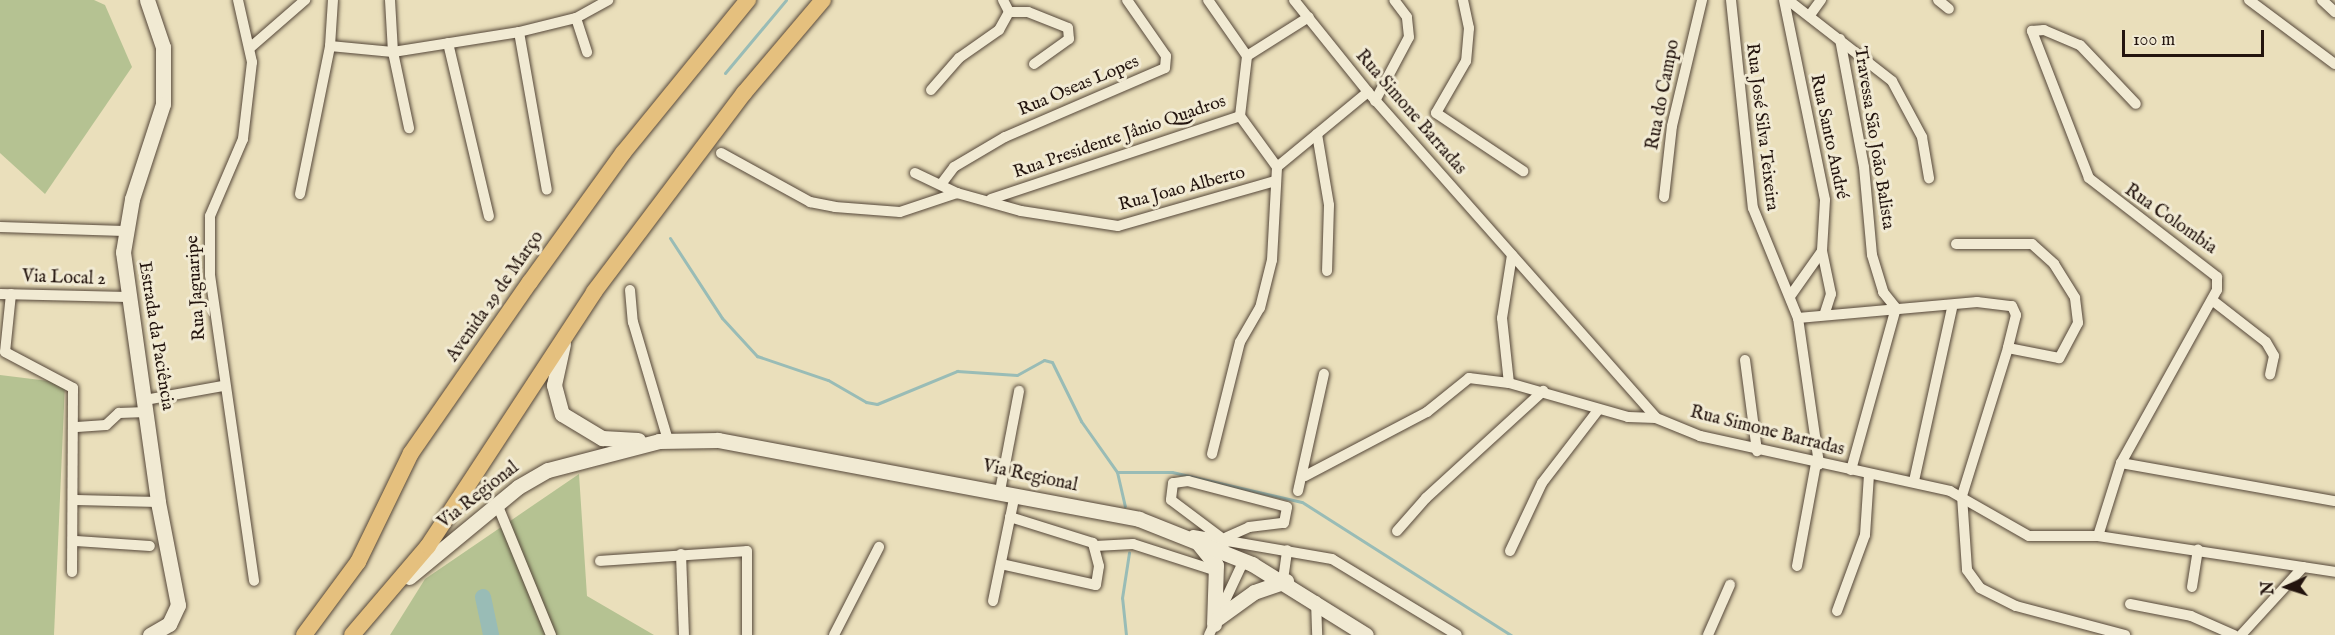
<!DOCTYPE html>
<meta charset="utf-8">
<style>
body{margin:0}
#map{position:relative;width:2335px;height:635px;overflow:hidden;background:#eadfbb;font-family:"IM FELL English",serif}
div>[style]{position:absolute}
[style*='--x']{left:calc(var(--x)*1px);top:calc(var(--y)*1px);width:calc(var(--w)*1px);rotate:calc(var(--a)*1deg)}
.green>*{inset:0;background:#b5c292}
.stream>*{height:3px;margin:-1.5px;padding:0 1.5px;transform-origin:1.5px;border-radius:1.5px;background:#99bcb6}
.river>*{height:16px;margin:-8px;padding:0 8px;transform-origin:8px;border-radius:8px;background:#99bcb6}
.roads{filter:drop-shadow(0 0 2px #554739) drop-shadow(0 0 2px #554739)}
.minor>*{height:10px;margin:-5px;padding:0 5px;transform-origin:5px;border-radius:5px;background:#f1ead3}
.secondary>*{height:15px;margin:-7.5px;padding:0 7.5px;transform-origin:7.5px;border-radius:7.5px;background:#f1ead3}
.primary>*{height:16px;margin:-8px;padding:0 8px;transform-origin:8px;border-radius:8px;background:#e5c07e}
span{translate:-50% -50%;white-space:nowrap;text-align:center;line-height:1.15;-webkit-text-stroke:6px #f1ead3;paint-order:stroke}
.street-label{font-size:18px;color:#23140e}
.north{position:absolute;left:2257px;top:557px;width:60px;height:60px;-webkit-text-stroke:4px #f1ead3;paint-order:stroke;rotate:267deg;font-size:16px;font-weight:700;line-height:24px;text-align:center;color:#23140e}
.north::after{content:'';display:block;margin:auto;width:21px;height:27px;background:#23140e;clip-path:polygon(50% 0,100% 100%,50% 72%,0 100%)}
.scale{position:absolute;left:2122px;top:30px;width:142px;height:27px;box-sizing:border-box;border:3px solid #23140e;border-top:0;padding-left:8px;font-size:18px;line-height:21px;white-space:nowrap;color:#23140e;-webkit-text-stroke:4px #f1ead3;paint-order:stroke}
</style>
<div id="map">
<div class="green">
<i style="clip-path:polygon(0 0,94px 0,105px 5px,132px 67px,45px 194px,0 153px)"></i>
<i style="clip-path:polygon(0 375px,65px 383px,54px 635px,0 635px)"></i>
<i style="clip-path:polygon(579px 474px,587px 596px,654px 635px,390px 635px,425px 579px)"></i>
</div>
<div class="stream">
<i style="--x:725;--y:73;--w:95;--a:-50.1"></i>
<i style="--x:670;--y:238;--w:95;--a:57"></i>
<i style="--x:722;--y:318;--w:52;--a:47.4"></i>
<i style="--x:757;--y:356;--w:75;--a:18.7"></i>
<i style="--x:828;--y:380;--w:44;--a:30.1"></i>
<i style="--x:866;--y:402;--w:11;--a:10"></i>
<i style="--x:877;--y:404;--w:87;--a:-22.4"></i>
<i style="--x:957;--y:371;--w:60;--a:3.8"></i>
<i style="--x:1017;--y:375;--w:31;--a:-29"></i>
<i style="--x:1044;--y:360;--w:8;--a:14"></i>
<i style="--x:1052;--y:362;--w:66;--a:63.8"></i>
<i style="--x:1081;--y:421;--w:62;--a:54.8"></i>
<i style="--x:1117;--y:472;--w:35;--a:77"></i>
<i style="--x:1117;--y:472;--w:55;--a:0"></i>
<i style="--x:1172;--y:472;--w:133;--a:13"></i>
<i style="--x:1302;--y:502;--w:248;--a:32.5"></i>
<i style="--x:1126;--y:635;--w:37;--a:-96"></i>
<i style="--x:1122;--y:598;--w:46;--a:-81.2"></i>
</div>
<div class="river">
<i style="--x:483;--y:597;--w:39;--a:78"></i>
</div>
<div class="roads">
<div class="minor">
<i style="--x:238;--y:0;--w:64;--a:77.3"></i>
<i style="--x:252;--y:62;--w:78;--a:96.7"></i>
<i style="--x:243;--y:139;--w:84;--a:113.2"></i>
<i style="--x:210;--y:216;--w:59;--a:90"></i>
<i style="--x:210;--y:275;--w:309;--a:81.8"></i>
<i style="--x:390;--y:0;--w:52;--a:86.7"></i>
<i style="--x:393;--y:52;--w:78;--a:78.1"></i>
<i style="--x:1003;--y:0;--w:13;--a:63"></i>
<i style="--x:1294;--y:0;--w:118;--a:51.2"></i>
<i style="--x:1368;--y:92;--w:435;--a:48.5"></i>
<i style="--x:1656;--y:418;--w:48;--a:22.2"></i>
<i style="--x:1700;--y:436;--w:256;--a:12.4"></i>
<i style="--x:1950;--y:491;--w:91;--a:29.7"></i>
<i style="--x:2029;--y:536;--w:69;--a:0"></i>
<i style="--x:2098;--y:536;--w:240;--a:8.6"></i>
<i style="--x:1463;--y:0;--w:29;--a:78"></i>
<i style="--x:1469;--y:28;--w:33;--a:95"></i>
<i style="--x:1466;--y:61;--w:60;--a:120"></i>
<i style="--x:1436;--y:113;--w:105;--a:33.7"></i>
<i style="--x:1731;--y:0;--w:209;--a:84"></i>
<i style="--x:1753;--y:208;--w:119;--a:67.8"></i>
<i style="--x:1798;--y:318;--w:148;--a:81.8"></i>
<i style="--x:1784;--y:0;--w:204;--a:78.4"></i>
<i style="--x:1825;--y:200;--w:51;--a:93.4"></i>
<i style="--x:1822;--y:251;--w:44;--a:78.2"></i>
<i style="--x:1831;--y:294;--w:22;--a:108"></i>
<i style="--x:1788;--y:0;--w:132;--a:37.9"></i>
<i style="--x:1892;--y:81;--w:64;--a:61.8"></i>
<i style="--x:1922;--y:137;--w:42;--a:80.3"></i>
<i style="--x:1938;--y:0;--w:14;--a:39"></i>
<i style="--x:2249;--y:0;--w:107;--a:36.7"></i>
<i style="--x:2322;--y:0;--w:18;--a:43"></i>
<i style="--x:1009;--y:12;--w:19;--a:0"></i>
<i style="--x:1028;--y:12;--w:43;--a:21.8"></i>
<i style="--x:1068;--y:28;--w:11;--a:85"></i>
<i style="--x:1069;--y:39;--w:43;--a:144.5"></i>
<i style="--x:1810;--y:15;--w:19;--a:-54"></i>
<i style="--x:576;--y:18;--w:36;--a:72"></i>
<i style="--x:519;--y:32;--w:160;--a:80"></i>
<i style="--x:1840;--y:39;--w:130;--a:79.4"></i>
<i style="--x:1864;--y:167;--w:88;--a:84.8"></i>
<i style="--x:1872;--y:255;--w:39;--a:73"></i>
<i style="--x:1883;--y:292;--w:21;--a:51"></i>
<i style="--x:448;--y:43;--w:178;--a:76.7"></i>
<i style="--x:330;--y:46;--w:63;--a:5.4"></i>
<i style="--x:393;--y:52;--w:128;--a:-9"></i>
<i style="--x:519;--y:32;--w:59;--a:-13.8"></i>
<i style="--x:576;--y:18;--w:37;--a:-29"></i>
<i style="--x:251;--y:47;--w:72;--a:-41"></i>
<i style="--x:1247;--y:56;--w:73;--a:-32.2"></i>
<i style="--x:931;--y:90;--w:43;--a:-48.8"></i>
<i style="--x:959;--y:58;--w:49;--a:-35"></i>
<i style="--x:999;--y:30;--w:21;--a:-61"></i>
<i style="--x:1375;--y:101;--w:72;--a:-62"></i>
<i style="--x:1409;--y:37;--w:20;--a:-96"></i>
<i style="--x:1407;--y:17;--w:21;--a:-127"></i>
<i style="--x:1317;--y:134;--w:72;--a:80.4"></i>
<i style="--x:1329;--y:205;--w:66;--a:91.7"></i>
<i style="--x:721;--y:153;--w:102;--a:28.8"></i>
<i style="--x:810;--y:202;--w:25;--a:11"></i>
<i style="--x:835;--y:207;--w:65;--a:4.4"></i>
<i style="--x:900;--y:212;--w:60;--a:-18.4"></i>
<i style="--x:1277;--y:167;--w:118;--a:-39.5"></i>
<i style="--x:915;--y:173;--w:47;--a:25.5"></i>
<i style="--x:957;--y:193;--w:66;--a:15.7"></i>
<i style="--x:1021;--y:211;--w:98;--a:8.8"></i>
<i style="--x:1118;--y:226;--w:163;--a:-16"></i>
<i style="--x:942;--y:183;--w:20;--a:-53"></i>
<i style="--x:954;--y:167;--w:59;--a:-30.5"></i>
<i style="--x:1005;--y:137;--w:174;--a:-23.3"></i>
<i style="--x:1165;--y:68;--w:12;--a:-85"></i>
<i style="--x:1166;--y:56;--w:68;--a:-124.9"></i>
<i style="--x:300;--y:194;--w:151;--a:-78.5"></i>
<i style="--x:330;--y:46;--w:46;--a:-86.3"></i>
<i style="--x:1664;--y:197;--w:71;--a:-83.6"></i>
<i style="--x:1672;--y:126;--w:130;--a:-76.6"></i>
<i style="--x:991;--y:199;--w:262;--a:-18.4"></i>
<i style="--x:1240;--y:116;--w:60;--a:-83.3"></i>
<i style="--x:1247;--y:56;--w:68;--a:-124.9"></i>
<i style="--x:0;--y:227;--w:124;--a:1.8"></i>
<i style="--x:1956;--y:244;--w:76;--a:0"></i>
<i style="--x:2032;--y:244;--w:30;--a:42"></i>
<i style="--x:2054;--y:264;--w:40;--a:58"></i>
<i style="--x:2075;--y:298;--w:25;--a:83"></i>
<i style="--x:2078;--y:323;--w:40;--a:118"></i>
<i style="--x:2059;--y:358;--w:52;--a:-168.9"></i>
<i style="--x:1512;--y:255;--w:64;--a:99"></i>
<i style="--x:1502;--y:318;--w:65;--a:83.9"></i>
<i style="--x:1509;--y:383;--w:124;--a:15.9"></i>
<i style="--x:1628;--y:417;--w:28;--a:2"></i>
<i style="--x:630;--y:290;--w:32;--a:85"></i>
<i style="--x:633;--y:322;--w:123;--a:73.5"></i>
<i style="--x:0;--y:294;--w:128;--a:1.3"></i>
<i style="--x:11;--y:294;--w:58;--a:95.9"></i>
<i style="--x:5;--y:352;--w:77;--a:27.9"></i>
<i style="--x:73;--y:388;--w:184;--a:90.3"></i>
<i style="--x:1791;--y:295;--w:54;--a:-54.8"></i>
<i style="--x:2212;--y:300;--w:68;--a:37.9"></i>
<i style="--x:2266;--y:342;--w:16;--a:60"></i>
<i style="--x:2274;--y:356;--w:19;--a:102"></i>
<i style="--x:1798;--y:318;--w:180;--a:-5.1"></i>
<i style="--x:1977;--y:302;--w:35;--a:7"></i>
<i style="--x:2012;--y:306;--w:10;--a:66"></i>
<i style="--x:2016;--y:315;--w:34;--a:104"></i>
<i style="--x:2008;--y:348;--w:155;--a:107.3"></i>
<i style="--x:1962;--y:496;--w:74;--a:86.1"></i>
<i style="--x:1967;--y:570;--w:22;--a:54"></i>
<i style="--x:1980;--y:588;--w:40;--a:26.6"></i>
<i style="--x:2016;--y:606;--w:113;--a:14.9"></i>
<i style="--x:1745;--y:360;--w:92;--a:82.5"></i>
<i style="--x:145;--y:400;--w:79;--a:-10.2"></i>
<i style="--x:77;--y:427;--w:29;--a:-4"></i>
<i style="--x:106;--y:425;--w:18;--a:-43"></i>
<i style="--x:119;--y:413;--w:28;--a:-2"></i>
<i style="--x:1212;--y:454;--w:115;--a:-76"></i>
<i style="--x:1240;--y:342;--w:39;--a:-60"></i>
<i style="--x:1260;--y:308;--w:49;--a:-76"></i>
<i style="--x:1272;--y:260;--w:93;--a:-86.9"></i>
<i style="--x:1277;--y:167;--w:63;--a:-126"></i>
<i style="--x:2121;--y:463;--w:217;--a:10.1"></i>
<i style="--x:1851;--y:470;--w:168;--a:-74.5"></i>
<i style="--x:1305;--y:476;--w:138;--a:-27.7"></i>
<i style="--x:1427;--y:412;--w:54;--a:-39"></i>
<i style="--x:1469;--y:378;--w:40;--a:7.1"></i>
<i style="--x:1914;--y:481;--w:177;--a:-77.6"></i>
<i style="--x:1000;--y:491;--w:102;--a:-79.2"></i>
<i style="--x:1298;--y:491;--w:120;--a:-77.5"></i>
<i style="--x:76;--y:500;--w:82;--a:1.4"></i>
<i style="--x:497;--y:504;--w:142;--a:67.6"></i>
<i style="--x:1397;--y:531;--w:44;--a:-48.7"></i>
<i style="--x:1426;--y:498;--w:159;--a:-42.4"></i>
<i style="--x:1193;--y:535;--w:141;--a:9.8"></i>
<i style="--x:1332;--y:559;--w:146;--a:31.3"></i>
<i style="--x:2098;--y:536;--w:77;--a:-72.5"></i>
<i style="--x:2121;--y:463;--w:198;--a:-61"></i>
<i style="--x:2217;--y:290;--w:13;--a:-90"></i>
<i style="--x:2217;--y:277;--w:162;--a:-142.3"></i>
<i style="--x:2089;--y:178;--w:158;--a:-111.2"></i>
<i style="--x:2032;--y:31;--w:12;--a:-5"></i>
<i style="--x:2044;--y:30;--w:39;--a:23"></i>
<i style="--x:2080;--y:45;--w:81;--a:46.5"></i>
<i style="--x:1227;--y:537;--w:24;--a:-24"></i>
<i style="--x:1249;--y:527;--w:35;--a:-7"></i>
<i style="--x:1284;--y:523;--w:16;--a:-79"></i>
<i style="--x:1287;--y:507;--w:102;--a:-165.3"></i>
<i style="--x:1188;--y:481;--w:15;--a:172"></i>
<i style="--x:1173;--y:483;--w:17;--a:97"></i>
<i style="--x:1171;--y:500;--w:70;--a:36.9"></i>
<i style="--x:76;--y:541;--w:74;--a:3.9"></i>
<i style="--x:1095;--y:546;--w:38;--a:-3"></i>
<i style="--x:1133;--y:544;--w:88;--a:17.8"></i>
<i style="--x:1510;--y:551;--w:75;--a:-64.8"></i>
<i style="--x:1542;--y:483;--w:93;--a:-52.4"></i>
<i style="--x:681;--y:554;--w:81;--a:87.9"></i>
<i style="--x:600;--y:561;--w:147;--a:-3.9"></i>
<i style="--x:747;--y:551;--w:84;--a:90"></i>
<i style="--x:1001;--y:564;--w:97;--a:12.5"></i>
<i style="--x:1096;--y:585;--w:19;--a:-81"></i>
<i style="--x:1099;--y:566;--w:24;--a:-105"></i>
<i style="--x:1093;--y:543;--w:87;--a:-162.6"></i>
<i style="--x:1797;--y:566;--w:105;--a:-79.5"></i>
<i style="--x:1283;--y:580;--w:30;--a:-82"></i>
<i style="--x:2192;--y:587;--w:38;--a:-81"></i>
<i style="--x:993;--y:601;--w:109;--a:-78.4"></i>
<i style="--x:1316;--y:601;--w:34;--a:88"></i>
<i style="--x:2130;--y:604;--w:62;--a:11.1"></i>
<i style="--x:2191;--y:616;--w:47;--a:23.8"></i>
<i style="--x:1837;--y:611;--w:81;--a:-69.8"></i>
<i style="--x:1865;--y:535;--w:61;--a:-86.2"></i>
<i style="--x:834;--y:635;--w:99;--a:-62.9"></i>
<i style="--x:1209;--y:635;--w:83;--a:-65"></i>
<i style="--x:1708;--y:635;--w:55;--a:-66.3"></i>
<i style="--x:2241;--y:635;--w:92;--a:-47.6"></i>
</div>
<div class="secondary">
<i style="--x:147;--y:0;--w:50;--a:71.2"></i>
<i style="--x:163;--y:47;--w:57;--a:90"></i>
<i style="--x:163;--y:104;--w:100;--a:108.1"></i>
<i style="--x:132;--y:199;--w:54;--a:99.6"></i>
<i style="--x:123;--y:252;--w:252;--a:82"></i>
<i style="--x:158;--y:502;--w:105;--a:79"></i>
<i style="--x:178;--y:605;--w:21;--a:115"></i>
<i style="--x:169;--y:624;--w:22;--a:150"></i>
<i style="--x:563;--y:344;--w:42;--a:102.4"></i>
<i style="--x:554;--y:385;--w:30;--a:75"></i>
<i style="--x:562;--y:414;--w:47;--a:31"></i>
<i style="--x:602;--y:438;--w:36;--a:3"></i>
<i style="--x:1199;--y:544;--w:27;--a:51"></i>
<i style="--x:1216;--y:565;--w:59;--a:91.9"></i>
<i style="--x:409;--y:577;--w:141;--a:-39.5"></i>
<i style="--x:518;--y:487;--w:34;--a:-30"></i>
<i style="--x:548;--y:470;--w:115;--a:-14.6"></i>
<i style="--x:659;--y:441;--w:59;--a:-1"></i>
<i style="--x:718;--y:440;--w:428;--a:10.6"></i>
<i style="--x:1139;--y:519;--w:122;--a:21.7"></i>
<i style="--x:1252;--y:564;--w:134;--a:31.9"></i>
<i style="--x:1218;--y:618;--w:44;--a:-35.8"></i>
<i style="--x:1254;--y:592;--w:34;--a:-19"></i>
</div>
<div class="primary">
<i style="--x:304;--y:635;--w:91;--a:-53.5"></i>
<i style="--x:358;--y:562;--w:121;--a:-64.1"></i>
<i style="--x:411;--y:453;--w:208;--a:-55.2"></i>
<i style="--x:530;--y:282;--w:159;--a:-54.2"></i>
<i style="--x:623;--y:153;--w:198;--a:-50.8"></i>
<i style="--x:352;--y:635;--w:117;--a:-49.5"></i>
<i style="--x:428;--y:546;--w:303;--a:-56.8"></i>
<i style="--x:594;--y:292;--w:249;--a:-53"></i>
<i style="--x:744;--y:93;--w:122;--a:-49.7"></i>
</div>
</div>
<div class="street-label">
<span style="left:1079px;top:87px;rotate:-23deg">Rua Oseas Lopes</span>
<span style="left:1664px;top:95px;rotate:-79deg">Rua do Campo</span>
<span style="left:1410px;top:113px;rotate:49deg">Rua Simone Barradas</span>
<span style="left:1761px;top:127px;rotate:83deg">Rua José Silva Teixeira</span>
<span style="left:1828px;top:137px;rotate:78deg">Rua Santo André</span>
<span style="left:1120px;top:138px;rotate:-19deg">Rua Presidente Jânio Quadros</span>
<span style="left:1873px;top:138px;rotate:81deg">Travessa São João Balista</span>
<span style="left:1182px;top:190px;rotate:-15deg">Rua Joao Alberto</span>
<span style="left:2170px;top:220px;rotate:35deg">Rua Colombia</span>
<span style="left:64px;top:279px;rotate:2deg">Via Local 2</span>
<span style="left:197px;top:288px;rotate:-94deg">Rua Jaguaripe</span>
<span style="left:496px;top:297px;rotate:-55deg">Avenida 29 de Março</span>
<span style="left:155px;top:336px;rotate:81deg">Estrada da Paciência</span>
<span style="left:1767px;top:432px;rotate:14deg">Rua Simone Barradas</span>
<span style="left:1030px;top:477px;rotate:12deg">Via Regional</span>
<span style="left:479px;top:496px;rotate:-38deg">Via Regional</span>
</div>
<div class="north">N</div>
<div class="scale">100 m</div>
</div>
